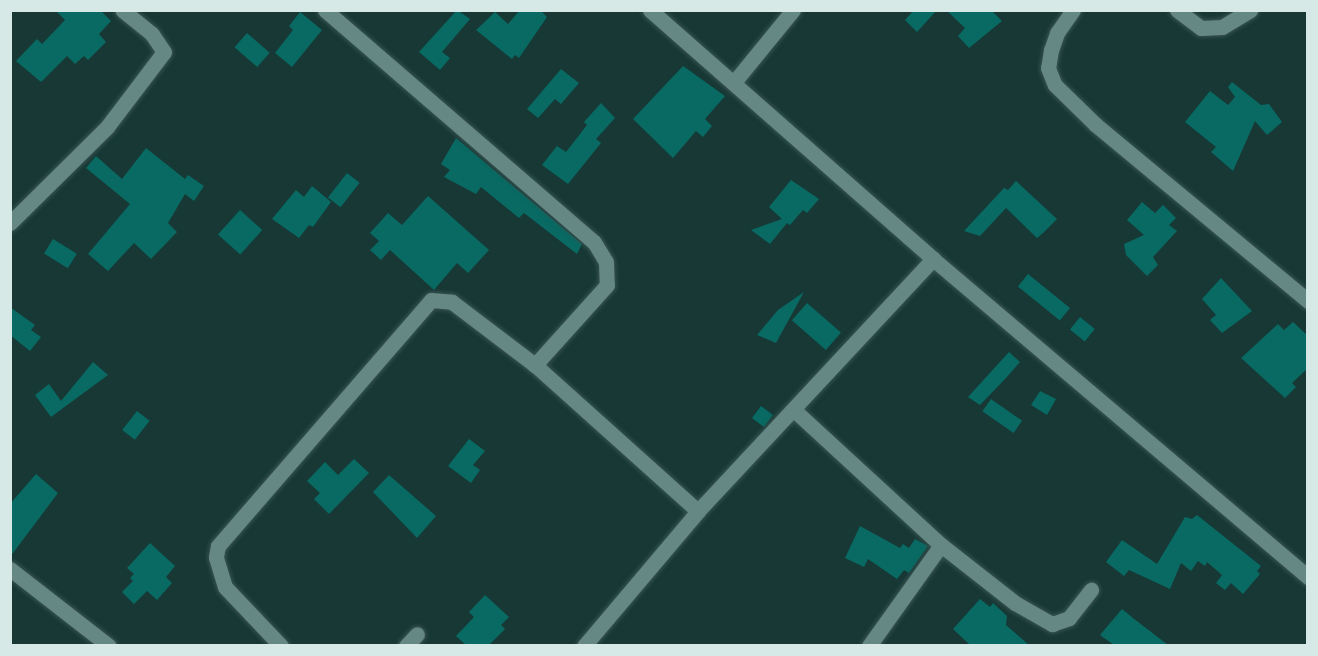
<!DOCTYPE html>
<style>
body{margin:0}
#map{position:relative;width:1318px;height:656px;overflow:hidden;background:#173835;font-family:"Source Serif 4",serif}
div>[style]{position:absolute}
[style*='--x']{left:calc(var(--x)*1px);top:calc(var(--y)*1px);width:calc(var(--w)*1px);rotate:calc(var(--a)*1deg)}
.building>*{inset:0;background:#086a63;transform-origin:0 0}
.roads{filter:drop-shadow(0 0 2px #385452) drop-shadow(0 0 2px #385452)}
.street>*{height:15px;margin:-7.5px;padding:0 7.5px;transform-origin:7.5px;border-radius:7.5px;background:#668885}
span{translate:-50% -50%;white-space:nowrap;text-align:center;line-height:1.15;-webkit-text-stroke:6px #0f1d1b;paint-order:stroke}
.frame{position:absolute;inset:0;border:12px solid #d7e9e7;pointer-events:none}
</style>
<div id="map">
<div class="building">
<i style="clip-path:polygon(55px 10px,100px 10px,111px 21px,99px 34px,106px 42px,88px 60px,84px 56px,75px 64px,67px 56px,41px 82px,16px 61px,37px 39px,42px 44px,65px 20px)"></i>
<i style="clip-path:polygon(457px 10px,470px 19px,442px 52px,450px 58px,440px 70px,419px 52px)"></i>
<i style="clip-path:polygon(520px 10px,540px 10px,547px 17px,519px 58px,515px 55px,512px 59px,476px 30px,495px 12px,508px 24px)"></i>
<i style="clip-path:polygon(914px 10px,937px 10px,917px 32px,905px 20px)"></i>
<i style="clip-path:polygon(946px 10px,991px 10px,1002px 21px,969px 48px,958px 36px,965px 28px)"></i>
<i style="clip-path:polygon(300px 12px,322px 30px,292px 67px,275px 53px,293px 30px,289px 26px)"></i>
<i style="left:247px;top:33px;width:30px;height:19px;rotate:41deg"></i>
<i style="clip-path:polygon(683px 66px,725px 96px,705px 119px,712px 126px,703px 137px,696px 131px,673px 158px,633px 119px)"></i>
<i style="clip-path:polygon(561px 69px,579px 83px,561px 104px,555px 99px,538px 118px,527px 109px)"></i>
<i style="clip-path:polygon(1232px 82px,1261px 105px,1269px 104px,1282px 122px,1267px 135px,1255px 121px,1233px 171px,1211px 152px,1216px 147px,1185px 122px,1210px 91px,1228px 105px,1235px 97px,1228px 87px)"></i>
<i style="clip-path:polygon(601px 103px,615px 118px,596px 139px,601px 143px,568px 184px,542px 165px,557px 146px,566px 152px,587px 125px,584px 122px)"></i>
<i style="clip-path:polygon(456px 138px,582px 244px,577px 254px,524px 213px,519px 218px,481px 187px,476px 194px,444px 177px,450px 170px,441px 164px)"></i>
<i style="clip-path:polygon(146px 148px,185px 179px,188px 175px,204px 186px,194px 201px,185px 194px,168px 223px,177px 232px,151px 259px,134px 243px,108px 271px,88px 254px,130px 204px,86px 168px,96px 156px,122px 179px)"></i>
<i style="left:347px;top:173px;width:16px;height:31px;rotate:38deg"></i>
<i style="clip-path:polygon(791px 180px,819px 199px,807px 213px,803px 210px,790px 225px,787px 223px,770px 244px,751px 230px,782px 219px,769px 207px)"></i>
<i style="clip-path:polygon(1016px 181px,1057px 219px,1043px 233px,1037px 238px,1006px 208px,980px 236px,964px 231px,1004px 188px,1008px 190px)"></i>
<i style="clip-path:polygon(312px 186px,331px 202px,313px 227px,309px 225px,299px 238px,272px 219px,296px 190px,304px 197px)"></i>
<i style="clip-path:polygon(428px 196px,489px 250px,468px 273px,457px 263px,434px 290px,390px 250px,381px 260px,370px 250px,379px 241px,370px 233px,388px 213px,402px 225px)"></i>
<i style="clip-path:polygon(1142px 202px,1155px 213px,1163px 205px,1176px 218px,1169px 225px,1177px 231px,1153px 257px,1158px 265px,1147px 276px,1126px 255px,1124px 244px,1144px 235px,1127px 220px)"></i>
<i style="left:240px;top:210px;width:30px;height:33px;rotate:42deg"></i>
<i style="left:53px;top:239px;width:28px;height:17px;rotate:32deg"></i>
<i style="left:1028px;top:274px;width:54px;height:16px;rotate:39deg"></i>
<i style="clip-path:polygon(1221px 278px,1252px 311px,1222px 333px,1210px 320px,1216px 315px,1202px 299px)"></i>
<i style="clip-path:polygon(804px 292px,776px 343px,757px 335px,778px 310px)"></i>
<i style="left:807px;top:303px;width:45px;height:23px;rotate:41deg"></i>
<i style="clip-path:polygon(10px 307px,35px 325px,31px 330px,41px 337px,30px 351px,10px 335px)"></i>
<i style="left:1080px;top:317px;width:19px;height:16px;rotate:39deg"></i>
<i style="clip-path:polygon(1293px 322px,1308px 336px,1308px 368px,1292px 383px,1296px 387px,1285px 398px,1241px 358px,1278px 324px,1284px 330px)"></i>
<i style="clip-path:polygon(1009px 352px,1020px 362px,1006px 378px,980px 405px,968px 397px)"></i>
<i style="clip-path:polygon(93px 362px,108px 375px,51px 417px,35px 395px,49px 384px,61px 401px)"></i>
<i style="clip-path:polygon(1040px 391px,1056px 399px,1047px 415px,1031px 405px)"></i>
<i style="left:991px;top:399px;width:38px;height:15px;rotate:35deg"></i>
<i style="left:761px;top:406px;width:15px;height:15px;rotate:37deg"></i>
<i style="left:137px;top:411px;width:16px;height:24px;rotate:38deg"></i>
<i style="clip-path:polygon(469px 439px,485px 451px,473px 465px,480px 470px,471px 483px,448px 466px)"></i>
<i style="clip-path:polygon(354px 459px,369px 473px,329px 514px,314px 499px,320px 493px,307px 481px,325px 462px,338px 475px)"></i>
<i style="clip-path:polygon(36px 474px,58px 493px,10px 557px,10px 504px)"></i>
<i style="clip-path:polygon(389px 475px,436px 516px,417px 538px,373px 492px)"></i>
<i style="clip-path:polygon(1197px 515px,1261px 566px,1257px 571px,1260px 574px,1243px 594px,1231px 583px,1225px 590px,1216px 583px,1222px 575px,1207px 562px,1205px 566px,1198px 561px,1191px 571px,1181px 563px,1170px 589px,1129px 570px,1124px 576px,1106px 562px,1122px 540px,1157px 564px,1185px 517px,1192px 519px)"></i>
<i style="clip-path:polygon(860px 526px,900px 548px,903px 544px,909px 548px,915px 539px,928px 546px,909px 573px,904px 570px,897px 579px,868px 559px,864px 567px,845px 558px)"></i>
<i style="clip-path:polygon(150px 543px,175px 566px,166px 577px,172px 583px,157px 600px,147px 591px,134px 604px,122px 592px,133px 581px,130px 578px,134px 574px,127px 568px)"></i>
<i style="clip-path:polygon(485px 595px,509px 617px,501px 625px,505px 629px,489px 645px,466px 645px,456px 636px,474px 617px,469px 612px)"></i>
<i style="clip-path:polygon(980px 599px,990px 607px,993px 603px,1007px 616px,1006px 625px,1029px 645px,970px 645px,953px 629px)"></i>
<i style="clip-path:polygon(1122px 609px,1133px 618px,1168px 645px,1114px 645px,1100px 635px)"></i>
</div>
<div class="roads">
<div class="street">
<i style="--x:325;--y:10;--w:355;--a:40.8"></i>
<i style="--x:594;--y:242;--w:23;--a:59"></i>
<i style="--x:606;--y:262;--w:23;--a:88"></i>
<i style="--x:607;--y:285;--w:108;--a:132"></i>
<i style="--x:535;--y:365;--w:219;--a:41.9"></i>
<i style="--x:650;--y:10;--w:377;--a:41.3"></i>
<i style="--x:933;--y:259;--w:492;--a:40.3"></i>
<i style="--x:1073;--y:10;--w:28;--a:125"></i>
<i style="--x:1057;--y:33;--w:18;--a:109"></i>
<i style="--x:1051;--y:50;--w:18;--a:99"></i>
<i style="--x:1048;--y:68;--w:18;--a:68"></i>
<i style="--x:1055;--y:85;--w:57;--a:44.3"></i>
<i style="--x:1096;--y:125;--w:276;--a:39.7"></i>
<i style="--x:1177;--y:10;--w:30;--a:37"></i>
<i style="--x:1201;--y:28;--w:21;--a:-3"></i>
<i style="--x:1222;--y:27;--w:33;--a:-31"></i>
<i style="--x:735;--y:81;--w:92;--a:-50.8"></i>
<i style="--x:10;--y:223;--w:136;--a:-44.7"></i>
<i style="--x:107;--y:127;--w:94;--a:-52.8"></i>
<i style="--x:164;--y:52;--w:22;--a:-124"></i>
<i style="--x:152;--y:34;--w:38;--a:-141"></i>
<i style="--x:794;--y:410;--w:200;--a:42.6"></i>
<i style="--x:941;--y:545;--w:124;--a:125.5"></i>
<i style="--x:941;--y:545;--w:94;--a:38.1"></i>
<i style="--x:1015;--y:603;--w:43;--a:29.6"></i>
<i style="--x:1052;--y:624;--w:18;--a:-19"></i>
<i style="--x:1069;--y:618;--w:36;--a:-52"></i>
<i style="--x:10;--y:569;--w:125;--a:37.9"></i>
<i style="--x:281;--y:646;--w:81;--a:-133.5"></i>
<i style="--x:225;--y:587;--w:31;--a:-107"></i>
<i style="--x:216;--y:557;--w:11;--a:-80"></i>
<i style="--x:218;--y:546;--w:325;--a:-49.1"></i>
<i style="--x:431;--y:300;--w:21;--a:5"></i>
<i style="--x:452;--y:302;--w:104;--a:37.2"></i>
<i style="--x:406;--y:646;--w:16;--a:-47"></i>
<i style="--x:584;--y:646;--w:177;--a:-49.8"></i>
<i style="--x:698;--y:511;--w:345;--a:-47"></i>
</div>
</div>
<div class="frame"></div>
</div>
